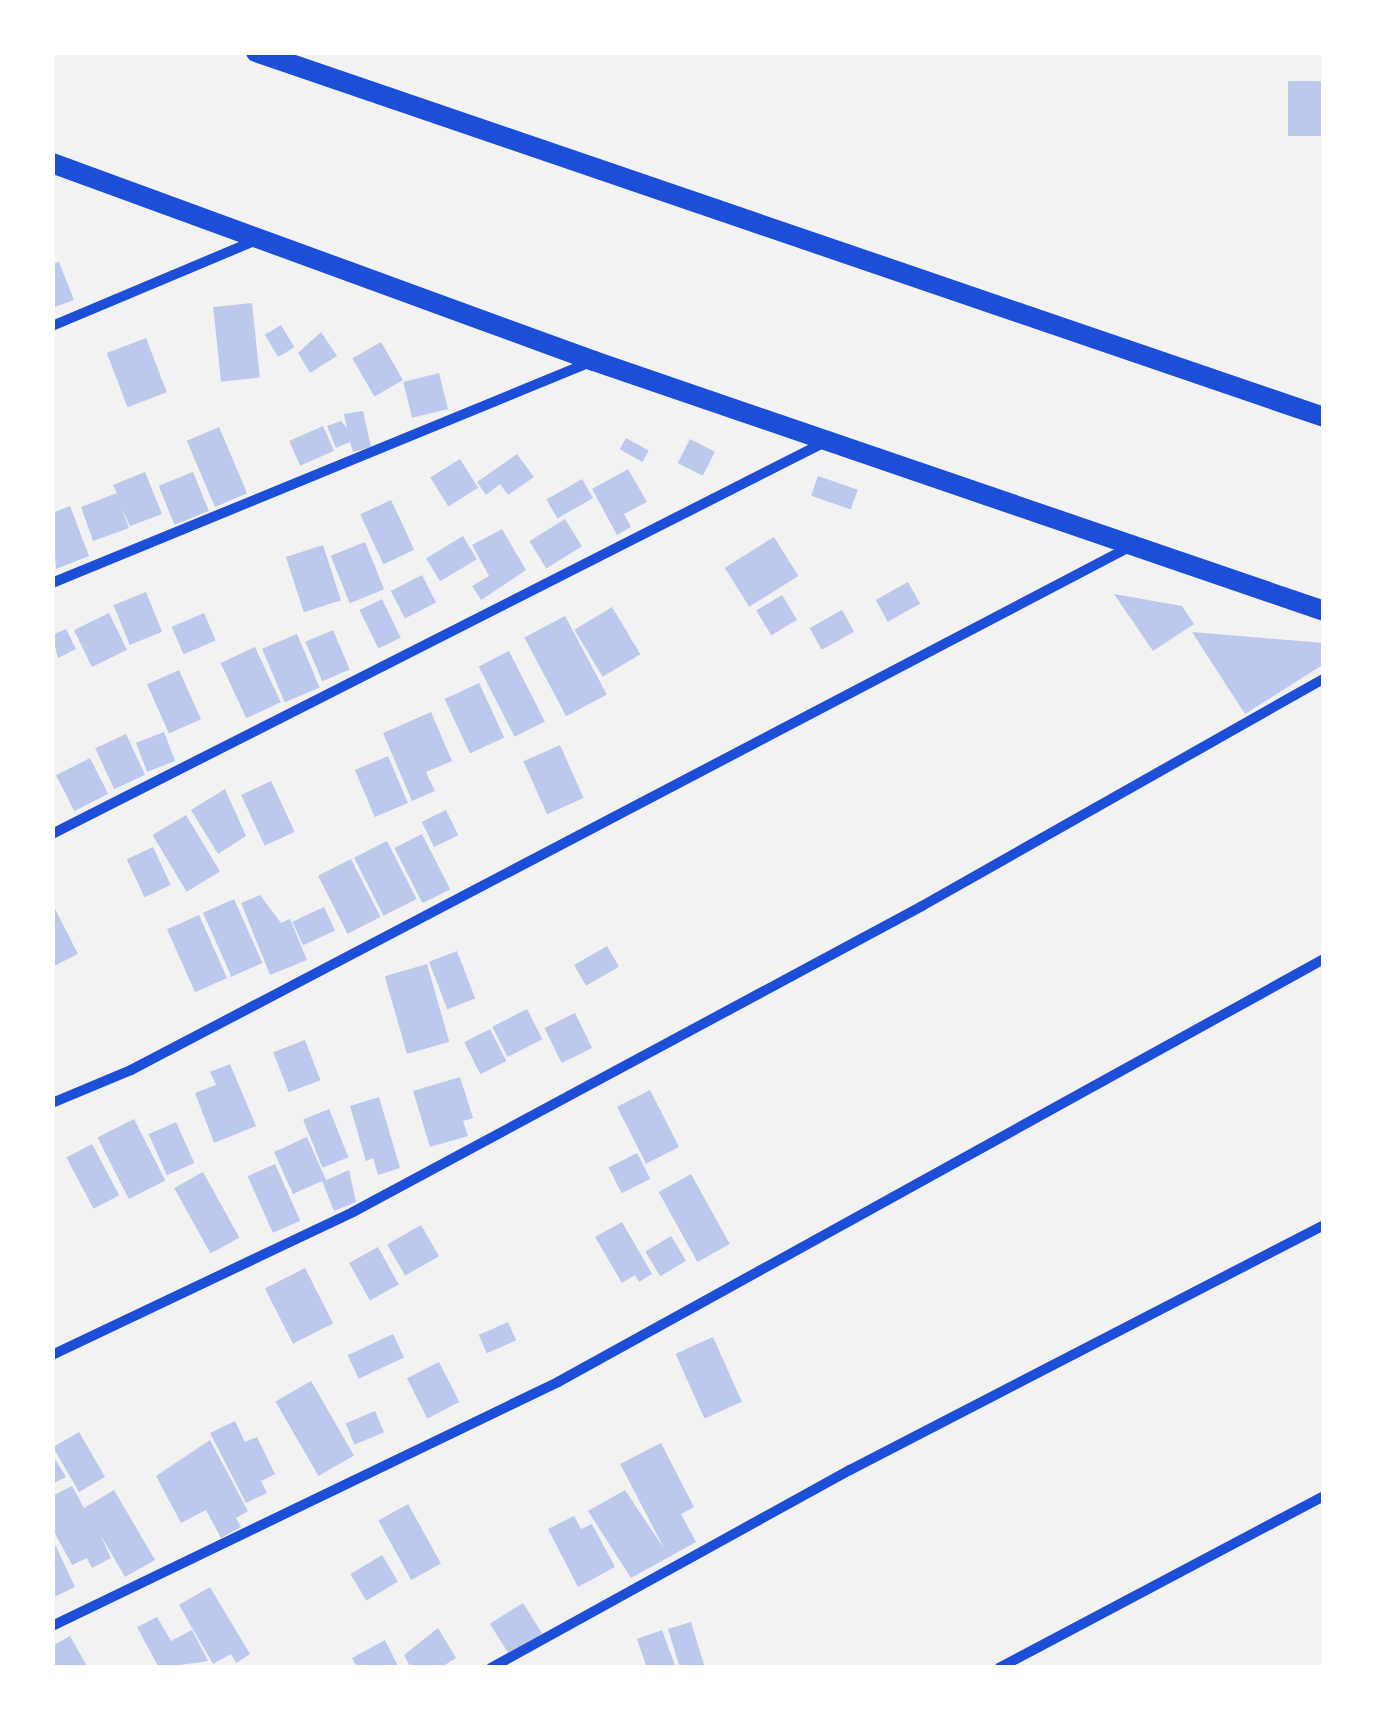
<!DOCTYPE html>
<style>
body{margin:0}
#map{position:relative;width:1376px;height:1720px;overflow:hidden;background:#f2f2f2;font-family:Poppins,sans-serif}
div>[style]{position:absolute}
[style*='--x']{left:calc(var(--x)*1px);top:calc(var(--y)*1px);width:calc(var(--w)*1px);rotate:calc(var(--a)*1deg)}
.building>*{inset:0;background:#bdc9ec;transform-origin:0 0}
.minor>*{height:10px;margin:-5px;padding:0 5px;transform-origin:5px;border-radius:5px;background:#1d4ed8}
.secondary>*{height:20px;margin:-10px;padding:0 10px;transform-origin:10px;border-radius:10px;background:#1d4ed8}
span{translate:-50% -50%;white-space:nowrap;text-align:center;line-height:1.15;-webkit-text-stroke:8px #fff;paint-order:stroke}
.frame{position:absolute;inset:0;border:55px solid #fff;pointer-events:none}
</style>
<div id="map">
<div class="building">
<i style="left:1324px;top:81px;width:55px;height:36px;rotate:90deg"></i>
<i style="clip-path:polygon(59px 262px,74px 300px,52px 308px,52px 264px)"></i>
<i style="left:252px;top:303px;width:75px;height:39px;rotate:84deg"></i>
<i style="left:281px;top:325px;width:26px;height:19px;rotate:59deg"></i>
<i style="clip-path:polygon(321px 332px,337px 356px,310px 373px,298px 353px)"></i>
<i style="left:146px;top:338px;width:58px;height:42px;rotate:69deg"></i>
<i style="left:381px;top:342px;width:44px;height:33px;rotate:60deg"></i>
<i style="left:439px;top:373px;width:37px;height:37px;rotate:76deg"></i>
<i style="clip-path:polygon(363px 411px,371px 447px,353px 452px,350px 442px,336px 448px,327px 426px,341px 421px,347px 428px,344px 414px)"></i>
<i style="left:323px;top:426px;width:27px;height:37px;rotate:66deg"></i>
<i style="left:219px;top:427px;width:72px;height:35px;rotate:67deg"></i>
<i style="left:626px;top:438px;width:26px;height:13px;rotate:29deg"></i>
<i style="left:690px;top:439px;width:28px;height:27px;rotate:27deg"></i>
<i style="clip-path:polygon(517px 454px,534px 477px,508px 495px,500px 484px,486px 495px,477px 482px)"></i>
<i style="left:460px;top:459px;width:34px;height:35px;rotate:58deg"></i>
<i style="clip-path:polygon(628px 469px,647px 502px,624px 514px,631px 527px,617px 535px,592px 489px)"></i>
<i style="clip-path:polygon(145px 472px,162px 514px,130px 526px,121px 507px,129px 528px,93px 541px,81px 507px,117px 493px,113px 485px)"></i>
<i style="left:193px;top:472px;width:42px;height:37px;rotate:68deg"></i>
<i style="left:818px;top:476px;width:42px;height:21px;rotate:19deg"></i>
<i style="left:582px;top:479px;width:22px;height:41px;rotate:60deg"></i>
<i style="left:391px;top:500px;width:55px;height:34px;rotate:65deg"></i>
<i style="clip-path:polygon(70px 506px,89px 556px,56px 569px,52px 513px)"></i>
<i style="left:565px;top:519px;width:32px;height:42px;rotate:58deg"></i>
<i style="clip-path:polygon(502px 529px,526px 570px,481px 600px,472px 586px,489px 576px,472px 545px)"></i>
<i style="left:463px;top:536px;width:27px;height:43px;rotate:59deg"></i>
<i style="left:774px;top:537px;width:46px;height:58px;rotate:58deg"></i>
<i style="left:365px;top:542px;width:51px;height:37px;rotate:68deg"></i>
<i style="left:323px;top:545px;width:58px;height:39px;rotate:72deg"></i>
<i style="left:422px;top:575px;width:31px;height:35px;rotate:63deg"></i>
<i style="left:908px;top:582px;width:25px;height:37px;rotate:61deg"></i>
<i style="left:146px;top:592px;width:43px;height:35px;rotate:68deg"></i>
<i style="clip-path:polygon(1114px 594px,1182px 606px,1194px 624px,1153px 651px)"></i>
<i style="left:782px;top:595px;width:29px;height:30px;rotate:59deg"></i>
<i style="left:382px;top:599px;width:43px;height:25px;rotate:64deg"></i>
<i style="left:612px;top:607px;width:55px;height:44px;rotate:59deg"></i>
<i style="left:842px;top:610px;width:25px;height:37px;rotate:61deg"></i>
<i style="left:109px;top:613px;width:41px;height:39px;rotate:64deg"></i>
<i style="left:204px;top:613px;width:30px;height:35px;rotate:67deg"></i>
<i style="left:565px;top:616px;width:89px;height:46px;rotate:62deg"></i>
<i style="clip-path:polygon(66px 629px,76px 649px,58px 658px,52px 635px)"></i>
<i style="left:333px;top:630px;width:43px;height:30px;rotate:67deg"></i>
<i style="clip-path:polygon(1192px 632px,1324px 643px,1324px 664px,1245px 714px)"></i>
<i style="left:297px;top:634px;width:58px;height:38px;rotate:67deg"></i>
<i style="left:255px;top:647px;width:61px;height:38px;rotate:65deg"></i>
<i style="left:509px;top:651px;width:79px;height:34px;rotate:63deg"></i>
<i style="left:179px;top:670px;width:54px;height:35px;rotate:66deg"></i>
<i style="left:479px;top:683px;width:60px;height:38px;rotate:65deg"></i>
<i style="clip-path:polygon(431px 712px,452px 761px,426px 772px,435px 791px,412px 801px,383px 733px)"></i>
<i style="left:164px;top:732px;width:31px;height:30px;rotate:69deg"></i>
<i style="left:126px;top:734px;width:45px;height:34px;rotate:65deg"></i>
<i style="left:560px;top:745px;width:58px;height:40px;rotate:66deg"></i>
<i style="left:388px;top:756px;width:51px;height:36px;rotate:67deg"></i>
<i style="left:90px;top:758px;width:40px;height:38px;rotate:63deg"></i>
<i style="left:271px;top:781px;width:56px;height:33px;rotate:65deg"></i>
<i style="clip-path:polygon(225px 789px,246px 836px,218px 854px,191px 810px)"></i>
<i style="left:446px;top:810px;width:28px;height:27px;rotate:64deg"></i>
<i style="left:186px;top:815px;width:66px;height:39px;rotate:59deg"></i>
<i style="left:422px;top:834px;width:62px;height:31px;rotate:63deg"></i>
<i style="left:387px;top:841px;width:65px;height:37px;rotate:63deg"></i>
<i style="left:153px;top:847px;width:42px;height:29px;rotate:65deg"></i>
<i style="left:351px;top:859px;width:65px;height:37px;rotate:63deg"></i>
<i style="clip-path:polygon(260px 895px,281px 923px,290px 919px,307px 960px,270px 975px,241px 903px)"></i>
<i style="left:234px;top:899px;width:70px;height:34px;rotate:66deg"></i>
<i style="clip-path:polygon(52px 903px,78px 954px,52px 967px)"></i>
<i style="left:324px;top:907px;width:26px;height:35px;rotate:65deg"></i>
<i style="left:199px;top:915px;width:69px;height:35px;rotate:66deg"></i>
<i style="left:607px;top:946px;width:24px;height:38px;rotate:60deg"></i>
<i style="left:457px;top:951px;width:51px;height:30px;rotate:69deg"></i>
<i style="left:427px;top:964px;width:81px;height:44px;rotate:74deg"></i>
<i style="left:527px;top:1009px;width:34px;height:39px;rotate:63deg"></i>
<i style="left:575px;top:1013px;width:39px;height:34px;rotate:64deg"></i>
<i style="left:490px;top:1029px;width:36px;height:29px;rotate:63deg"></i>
<i style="left:305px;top:1040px;width:43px;height:34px;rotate:69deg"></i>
<i style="clip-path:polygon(230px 1064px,256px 1126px,214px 1143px,195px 1093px,216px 1085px,210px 1072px)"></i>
<i style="clip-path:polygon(460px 1077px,473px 1118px,463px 1121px,468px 1136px,430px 1147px,413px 1091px)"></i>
<i style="left:650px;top:1090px;width:64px;height:37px;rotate:63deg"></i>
<i style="clip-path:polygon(379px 1097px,400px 1168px,378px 1175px,373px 1158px,366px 1161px,350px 1106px)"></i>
<i style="left:329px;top:1109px;width:52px;height:28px;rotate:68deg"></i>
<i style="left:134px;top:1119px;width:69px;height:41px;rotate:63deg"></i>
<i style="left:176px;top:1122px;width:45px;height:30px;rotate:66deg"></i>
<i style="clip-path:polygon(307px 1137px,326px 1180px,349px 1170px,356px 1202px,334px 1211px,322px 1181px,293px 1194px,274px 1152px)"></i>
<i style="left:92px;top:1144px;width:58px;height:29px;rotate:62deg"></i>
<i style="left:637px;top:1153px;width:29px;height:32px;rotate:63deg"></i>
<i style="left:275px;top:1164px;width:62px;height:30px;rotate:66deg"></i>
<i style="left:203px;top:1172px;width:75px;height:33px;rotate:61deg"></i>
<i style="left:691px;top:1174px;width:80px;height:37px;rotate:61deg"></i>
<i style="clip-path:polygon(622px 1222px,652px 1274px,639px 1282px,635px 1275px,622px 1283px,595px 1237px)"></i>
<i style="left:421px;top:1225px;width:36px;height:39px;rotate:60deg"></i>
<i style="left:671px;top:1236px;width:29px;height:30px;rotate:59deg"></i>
<i style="left:378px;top:1247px;width:43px;height:33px;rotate:61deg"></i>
<i style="left:305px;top:1268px;width:62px;height:45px;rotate:63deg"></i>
<i style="left:508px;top:1322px;width:20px;height:32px;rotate:66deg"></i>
<i style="left:393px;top:1334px;width:26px;height:50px;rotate:65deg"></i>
<i style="left:713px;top:1337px;width:71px;height:41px;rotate:66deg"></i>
<i style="left:439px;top:1362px;width:45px;height:36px;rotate:63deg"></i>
<i style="left:311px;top:1381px;width:86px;height:41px;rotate:60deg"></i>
<i style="left:375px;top:1411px;width:23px;height:32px;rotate:67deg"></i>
<i style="clip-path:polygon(235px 1421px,245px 1442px,257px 1437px,275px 1474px,261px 1481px,267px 1493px,246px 1503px,210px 1433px)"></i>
<i style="left:79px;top:1432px;width:52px;height:30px;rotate:60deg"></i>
<i style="clip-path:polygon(210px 1440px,248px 1511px,236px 1518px,241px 1527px,221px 1538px,206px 1510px,181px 1523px,156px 1476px)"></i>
<i style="clip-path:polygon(661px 1443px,694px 1507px,681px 1514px,696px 1542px,631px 1578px,588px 1511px,625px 1490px,665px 1550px,620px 1464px)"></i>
<i style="clip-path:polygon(52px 1454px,66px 1477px,52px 1484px)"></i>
<i style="clip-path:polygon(72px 1486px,84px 1508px,114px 1490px,155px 1560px,125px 1577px,100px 1534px,111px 1558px,92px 1568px,87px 1558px,72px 1565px,52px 1528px,52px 1496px)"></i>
<i style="left:408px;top:1504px;width:68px;height:34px;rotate:61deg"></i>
<i style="clip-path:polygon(574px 1516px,581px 1529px,592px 1524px,615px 1567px,578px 1587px,548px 1529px)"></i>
<i style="clip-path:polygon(52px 1538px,75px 1587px,52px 1598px)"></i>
<i style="left:382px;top:1555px;width:31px;height:37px;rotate:59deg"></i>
<i style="clip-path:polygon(210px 1587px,250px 1654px,236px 1663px,231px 1654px,213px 1664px,179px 1605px)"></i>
<i style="left:523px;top:1603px;width:36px;height:39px;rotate:58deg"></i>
<i style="clip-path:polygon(157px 1617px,171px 1641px,192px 1630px,208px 1661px,159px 1668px,137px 1627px)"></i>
<i style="clip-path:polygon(691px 1622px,705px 1668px,680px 1668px,668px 1629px)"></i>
<i style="clip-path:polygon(438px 1628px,456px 1658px,440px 1668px,411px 1668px,404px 1655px)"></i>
<i style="clip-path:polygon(662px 1630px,676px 1668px,647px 1668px,637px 1639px)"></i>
<i style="clip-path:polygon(70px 1636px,88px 1668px,52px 1668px,52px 1646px)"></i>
<i style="clip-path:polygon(385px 1640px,399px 1668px,357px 1668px,352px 1658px)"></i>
</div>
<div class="minor">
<i style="--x:52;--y:326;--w:219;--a:-22.8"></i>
<i style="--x:52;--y:583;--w:585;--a:-22.31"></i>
<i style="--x:52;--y:834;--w:864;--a:-26.89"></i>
<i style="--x:52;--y:1103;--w:86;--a:-22.7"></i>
<i style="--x:131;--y:1070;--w:1129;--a:-27.65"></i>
<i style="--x:52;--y:1355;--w:333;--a:-25.4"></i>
<i style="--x:353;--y:1212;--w:646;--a:-28.27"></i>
<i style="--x:922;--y:906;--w:462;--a:-29.5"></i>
<i style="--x:52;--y:1626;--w:562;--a:-25.74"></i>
<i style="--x:558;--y:1382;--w:875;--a:-28.91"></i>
<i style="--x:491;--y:1668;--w:410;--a:-28.9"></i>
<i style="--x:850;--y:1470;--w:534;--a:-27.33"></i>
<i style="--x:999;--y:1668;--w:368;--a:-27.9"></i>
</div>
<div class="secondary">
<i style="--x:256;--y:52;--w:1129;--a:18.87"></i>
<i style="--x:52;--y:163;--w:577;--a:20.07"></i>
<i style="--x:594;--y:361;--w:772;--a:18.9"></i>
</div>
<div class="frame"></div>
</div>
